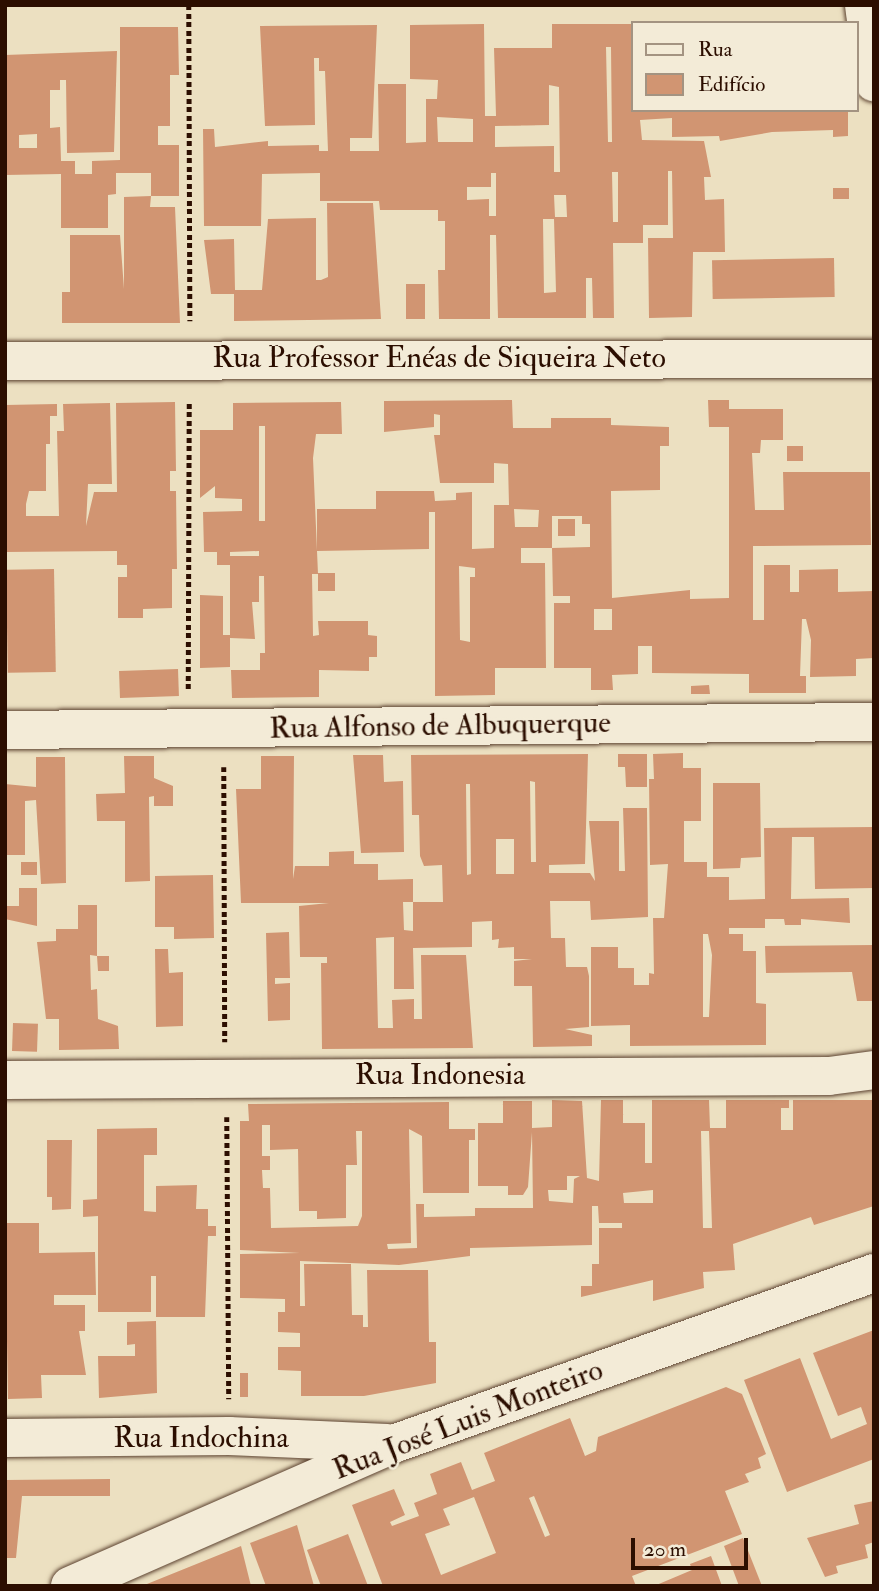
<!DOCTYPE html>
<meta charset="utf-8">
<style>
body{margin:0}
#map{position:relative;width:879px;height:1591px;overflow:hidden;background:#ece0c1;font-family:"IM FELL Double Pica",serif}
div>[style]{position:absolute}
[style*='--x']{left:calc(var(--x)*1px);top:calc(var(--y)*1px);width:calc(var(--w)*1px);rotate:calc(var(--a)*1deg)}
.building>*{inset:0;background:#d19572;transform-origin:0 0}
.path>*{height:4.5px;margin-top:-2.25px;transform-origin:0;background:repeating-linear-gradient(90deg,#2c0e00 0 5px,transparent 0 8.5px)}
.roads{filter:drop-shadow(0 0 2px #5c4230) drop-shadow(0 0 2px #5c4230)}
.street>*{height:38px;margin:-19px;padding:0 19px;transform-origin:19px;border-radius:19px;background:#f3ebd7}
span{translate:-50% -50%;white-space:nowrap;text-align:center;line-height:1.15;-webkit-text-stroke:5px #f3ebd7;paint-order:stroke}
.street-label{font-size:30px;color:#2c0e00}
.frame{position:absolute;inset:0;border:7px solid #2c0e00;pointer-events:none}
.legend{position:absolute;left:631px;top:21px;width:228px;height:91px;box-sizing:border-box;background:#f3ebd7;border:2px solid #a39381;margin:0;padding:9px 12px;list-style:none;font-size:21px;color:#2c0e00}
.legend li{display:flex;align-items:center;gap:14px;height:35px}
.legend b{width:35px;border:2px solid #a39381}
.scale{position:absolute;left:631px;top:1538px;width:117px;height:32px;box-sizing:border-box;border:4px solid #2c0e00;border-top:0;padding-left:9px;font-size:21px;line-height:24px;white-space:nowrap;color:#2c0e00;-webkit-text-stroke:5px #f3ebd7;paint-order:stroke}
</style>
<div id="map">
<div class="building">
<i style="clip-path:polygon(evenodd,484px 24px,485px 116px,496px 116px,494px 48px,552px 48px,552px 24px,632px 24px,632px 110px,848px 110px,848px 136px,833px 137px,833px 130px,772px 132px,720px 141px,719px 136px,672px 137px,672px 118px,640px 120px,642px 140px,704px 141px,711px 177px,704px 177px,705px 200px,724px 199px,725px 252px,693px 252px,692px 317px,649px 318px,648px 238px,673px 238px,672px 171px,668px 171px,668px 225px,643px 225px,643px 243px,613px 243px,614px 318px,593px 318px,592px 278px,586px 278px,586px 318px,498px 318px,496px 235px,490px 235px,490px 319px,439px 319px,438px 270px,445px 270px,445px 221px,438px 221px,438px 210px,380px 210px,379px 201px,320px 201px,320px 173px,262px 174px,261px 226px,204px 226px,203px 129px,214px 129px,215px 147px,268px 141px,268px 146px,319px 145px,319px 151px,328px 151px,325px 71px,319px 71px,319px 58px,314px 58px,315px 125px,265px 126px,260px 26px,377px 25px,372px 138px,350px 138px,350px 151px,379px 151px,378px 84px,406px 84px,406px 143px,426px 142px,426px 99px,437px 99px,438px 80px,410px 79px,410px 25px,484px 24px,606px 47px,611px 47px,612px 142px,608px 142px,606px 47px,484px 24px,549px 85px,559px 87px,560px 172px,554px 172px,554px 146px,495px 147px,495px 126px,549px 125px,549px 85px,484px 24px,437px 117px,473px 119px,473px 142px,438px 142px,437px 117px,484px 24px,612px 172px,618px 172px,618px 222px,613px 222px,612px 172px,484px 24px,491px 173px,496px 173px,496px 216px,489px 216px,489px 199px,467px 200px,467px 187px,491px 187px,491px 173px,484px 24px,554px 195px,566px 195px,567px 217px,555px 217px,554px 195px,484px 24px,543px 219px,554px 219px,556px 292px,544px 293px,543px 219px)"></i>
<i style="clip-path:polygon(evenodd,120px 27px,178px 27px,179px 75px,170px 75px,170px 126px,158px 126px,158px 145px,179px 145px,179px 196px,151px 196px,151px 173px,116px 173px,116px 194px,108px 195px,108px 228px,61px 228px,61px 174px,5px 175px,5px 55px,117px 51px,114px 152px,67px 153px,66px 80px,60px 80px,60px 90px,50px 90px,50px 128px,60px 127px,61px 161px,75px 161px,75px 174px,92px 174px,92px 161px,120px 160px,120px 27px,37px 134px,37px 148px,19px 148px,19px 135px,37px 134px)"></i>
<i style="left:833px;top:188px;width:16px;height:11px"></i>
<i style="clip-path:polygon(151px 196px,150px 207px,175px 207px,180px 323px,62px 323px,62px 292px,70px 292px,70px 235px,120px 235px,124px 289px,124px 197px)"></i>
<i style="clip-path:polygon(327px 203px,373px 203px,381px 319px,234px 321px,234px 294px,211px 294px,204px 240px,234px 239px,235px 290px,262px 290px,268px 219px,316px 218px,316px 280px,321px 280px,328px 277px)"></i>
<i style="left:834px;top:258px;width:39px;height:122px;rotate:89deg"></i>
<i style="left:406px;top:284px;width:19px;height:35px"></i>
<i style="clip-path:polygon(evenodd,512px 400px,513px 428px,551px 428px,551px 418px,611px 418px,611px 425px,669px 427px,669px 446px,660px 446px,660px 490px,611px 491px,612px 598px,690px 590px,690px 599px,729px 598px,729px 427px,709px 427px,708px 400px,729px 400px,729px 409px,783px 409px,783px 440px,761px 440px,760px 453px,752px 453px,755px 510px,784px 510px,783px 472px,870px 472px,871px 545px,753px 546px,753px 620px,764px 620px,764px 565px,790px 565px,790px 592px,799px 592px,799px 570px,838px 569px,838px 592px,874px 591px,874px 658px,856px 659px,856px 676px,810px 677px,811px 640px,806px 619px,802px 619px,800px 676px,806px 676px,806px 693px,749px 693px,749px 674px,652px 673px,652px 646px,638px 646px,638px 674px,612px 675px,613px 690px,591px 690px,591px 668px,554px 668px,554px 603px,570px 603px,570px 596px,553px 596px,552px 548px,590px 547px,590px 524px,582px 524px,582px 516px,552px 516px,552px 548px,521px 548px,521px 563px,545px 563px,546px 668px,495px 668px,495px 695px,435px 696px,435px 512px,429px 512px,429px 549px,317px 551px,317px 509px,376px 509px,376px 491px,434px 491px,435px 501px,456px 500px,456px 493px,472px 492px,472px 549px,494px 548px,494px 505px,509px 505px,508px 464px,494px 463px,494px 483px,440px 483px,434px 435px,440px 435px,440px 415px,434px 414px,434px 427px,384px 432px,384px 401px,512px 400px,514px 509px,539px 510px,538px 527px,515px 527px,514px 509px,512px 400px,459px 566px,475px 568px,475px 577px,470px 577px,470px 642px,460px 640px,459px 566px,512px 400px,594px 609px,612px 609px,612px 630px,594px 630px,594px 609px)"></i>
<i style="clip-path:polygon(175px 402px,176px 471px,170px 471px,170px 491px,176px 491px,177px 569px,172px 569px,172px 608px,143px 609px,143px 618px,118px 618px,118px 577px,127px 577px,127px 565px,117px 565px,117px 551px,5px 552px,5px 405px,57px 404px,57px 416px,50px 416px,50px 444px,46px 444px,46px 491px,29px 491px,26px 504px,26px 516px,59px 516px,57px 431px,64px 431px,63px 404px,110px 403px,112px 484px,88px 484px,86px 526px,94px 492px,117px 492px,116px 403px)"></i>
<i style="clip-path:polygon(evenodd,341px 402px,342px 434px,316px 434px,313px 458px,318px 574px,312px 574px,313px 636px,319px 635px,318px 621px,368px 621px,368px 635px,377px 636px,377px 657px,369px 657px,369px 671px,319px 670px,319px 697px,232px 698px,231px 670px,260px 670px,260px 653px,265px 653px,264px 576px,259px 576px,259px 602px,252px 602px,255px 639px,230px 638px,230px 667px,200px 668px,200px 595px,223px 596px,223px 635px,230px 635px,230px 565px,217px 565px,217px 552px,204px 552px,203px 512px,242px 511px,242px 499px,215px 498px,215px 486px,200px 498px,200px 430px,233px 430px,233px 403px,341px 402px,259px 426px,265px 426px,265px 521px,259px 521px,259px 426px,341px 402px,259px 551px,259px 556px,230px 556px,230px 552px,259px 551px)"></i>
<i style="left:787px;top:446px;width:16px;height:15px"></i>
<i style="left:558px;top:519px;width:17px;height:17px"></i>
<i style="left:54px;top:569px;width:103px;height:48px;rotate:89deg"></i>
<i style="left:335px;top:573px;width:18px;height:17px;rotate:90deg"></i>
<i style="left:178px;top:669px;width:27px;height:59px;rotate:88deg"></i>
<i style="clip-path:polygon(709px 685px,710px 694px,691px 694px,691px 686px)"></i>
<i style="clip-path:polygon(evenodd,683px 753px,683px 768px,701px 768px,701px 821px,684px 821px,684px 862px,707px 862px,707px 877px,729px 877px,729px 900px,765px 899px,764px 828px,874px 827px,874px 888px,815px 889px,814px 837px,792px 837px,791px 899px,849px 898px,850px 923px,801px 919px,801px 925px,785px 925px,784px 919px,765px 919px,765px 928px,729px 928px,729px 934px,743px 934px,743px 951px,756px 951px,756px 1003px,766px 1004px,766px 1045px,630px 1046px,630px 1025px,591px 1026px,591px 947px,618px 947px,618px 968px,634px 968px,634px 985px,649px 985px,649px 973px,654px 974px,653px 918px,664px 918px,668px 864px,650px 865px,649px 779px,654px 779px,653px 754px,683px 753px,703px 934px,708px 934px,712px 955px,709px 1017px,703px 1017px,703px 934px)"></i>
<i style="clip-path:polygon(evenodd,588px 754px,585px 864px,549px 865px,549px 873px,590px 873px,595px 881px,589px 821px,619px 821px,619px 871px,625px 871px,623px 808px,647px 808px,648px 917px,591px 920px,590px 901px,550px 901px,551px 938px,565px 938px,566px 967px,587px 967px,589px 976px,589px 1027px,565px 1029px,592px 1035px,592px 1046px,533px 1047px,532px 986px,514px 986px,514px 961px,532px 959px,514px 959px,514px 947px,498px 948px,499px 939px,492px 940px,492px 921px,472px 922px,472px 947px,413px 948px,414px 989px,394px 989px,394px 937px,376px 938px,378px 1028px,393px 1028px,392px 1000px,414px 999px,414px 1019px,422px 1019px,421px 955px,466px 955px,473px 1048px,322px 1049px,321px 963px,327px 963px,327px 957px,300px 957px,299px 906px,329px 903px,241px 903px,236px 789px,261px 789px,261px 756px,294px 756px,293px 879px,295px 866px,329px 866px,329px 852px,354px 851px,354px 864px,378px 864px,378px 880px,413px 879px,413px 902px,403px 902px,404px 930px,413px 931px,413px 902px,443px 902px,442px 865px,424px 866px,420px 856px,419px 815px,412px 815px,411px 755px,588px 754px,530px 781px,535px 782px,536px 862px,531px 862px,530px 781px,588px 754px,466px 784px,470px 784px,471px 874px,467px 875px,466px 784px,588px 754px,496px 839px,514px 839px,514px 874px,496px 874px,496px 839px)"></i>
<i style="clip-path:polygon(618px 754px,647px 754px,647px 787px,626px 787px,625px 767px,618px 767px)"></i>
<i style="clip-path:polygon(353px 755px,383px 755px,384px 782px,403px 781px,404px 852px,361px 853px)"></i>
<i style="clip-path:polygon(124px 756px,154px 756px,154px 778px,173px 786px,173px 806px,154px 806px,154px 796px,149px 797px,150px 881px,125px 882px,125px 821px,97px 821px,96px 794px,125px 793px)"></i>
<i style="clip-path:polygon(36px 757px,65px 757px,66px 883px,41px 884px,36px 800px,25px 801px,25px 855px,5px 855px,5px 784px,36px 787px)"></i>
<i style="clip-path:polygon(713px 783px,760px 783px,761px 857px,741px 858px,740px 868px,713px 869px)"></i>
<i style="left:21px;top:862px;width:16px;height:13px"></i>
<i style="clip-path:polygon(213px 875px,214px 938px,174px 939px,174px 927px,155px 927px,155px 876px)"></i>
<i style="clip-path:polygon(19px 888px,37px 888px,37px 926px,5px 919px,5px 906px,19px 906px)"></i>
<i style="clip-path:polygon(78px 905px,97px 905px,97px 956px,109px 956px,109px 971px,98px 971px,97px 956px,90px 955px,91px 990px,97px 989px,98px 1019px,118px 1026px,119px 1049px,59px 1050px,59px 1019px,46px 1019px,37px 942px,56px 941px,56px 929px,78px 929px)"></i>
<i style="clip-path:polygon(289px 932px,290px 978px,275px 978px,275px 984px,290px 983px,290px 1020px,268px 1021px,266px 933px)"></i>
<i style="clip-path:polygon(874px 945px,874px 1001px,857px 1001px,852px 972px,766px 973px,765px 946px)"></i>
<i style="clip-path:polygon(155px 949px,168px 949px,169px 973px,183px 972px,183px 1026px,156px 1027px)"></i>
<i style="left:13px;top:1023px;width:25px;height:28px;rotate:2deg"></i>
<i style="clip-path:polygon(evenodd,552px 1100px,582px 1101px,587px 1178px,599px 1181px,601px 1100px,623px 1100px,623px 1123px,645px 1123px,645px 1163px,652px 1163px,652px 1100px,709px 1100px,710px 1128px,726px 1128px,726px 1100px,789px 1100px,789px 1108px,781px 1108px,781px 1130px,793px 1130px,793px 1100px,874px 1100px,874px 1206px,814px 1225px,811px 1217px,733px 1244px,735px 1270px,703px 1272px,704px 1288px,653px 1301px,653px 1280px,581px 1297px,581px 1286px,592px 1286px,592px 1264px,599px 1264px,599px 1228px,622px 1228px,622px 1223px,599px 1223px,598px 1206px,592px 1206px,592px 1245px,470px 1248px,470px 1256px,399px 1265px,300px 1261px,300px 1306px,305px 1306px,304px 1264px,351px 1264px,352px 1315px,363px 1315px,363px 1327px,368px 1327px,367px 1270px,428px 1270px,429px 1342px,436px 1342px,436px 1383px,364px 1396px,301px 1396px,301px 1371px,278px 1370px,278px 1347px,300px 1347px,300px 1333px,278px 1332px,278px 1312px,285px 1312px,285px 1299px,240px 1298px,240px 1254px,300px 1253px,240px 1250px,240px 1121px,249px 1121px,248px 1104px,449px 1102px,449px 1129px,475px 1129px,475px 1140px,469px 1140px,469px 1193px,423px 1193px,422px 1136px,409px 1129px,411px 1243px,387px 1244px,388px 1249px,417px 1248px,416px 1204px,424px 1204px,424px 1217px,475px 1216px,475px 1208px,533px 1208px,532px 1132px,528px 1187px,523px 1195px,508px 1195px,508px 1186px,478px 1186px,478px 1123px,503px 1123px,503px 1101px,532px 1101px,532px 1128px,552px 1127px,552px 1100px,262px 1125px,270px 1125px,270px 1150px,298px 1149px,299px 1211px,317px 1211px,317px 1219px,346px 1218px,346px 1165px,357px 1165px,356px 1131px,362px 1131px,362px 1216px,358px 1226px,271px 1228px,270px 1188px,263px 1188px,262px 1170px,270px 1170px,270px 1156px,262px 1156px,262px 1125px,552px 1100px,701px 1131px,709px 1131px,712px 1228px,703px 1228px,701px 1131px,552px 1100px,567px 1176px,580px 1176px,574px 1179px,573px 1203px,549px 1201px,548px 1190px,567px 1190px,567px 1176px,552px 1100px,653px 1190px,653px 1203px,624px 1203px,623px 1193px,653px 1190px)"></i>
<i style="clip-path:polygon(157px 1128px,157px 1155px,144px 1155px,144px 1211px,156px 1212px,156px 1186px,197px 1185px,196px 1209px,208px 1209px,208px 1226px,216px 1226px,216px 1236px,208px 1236px,205px 1317px,156px 1317px,156px 1276px,151px 1276px,151px 1312px,98px 1312px,98px 1216px,83px 1217px,83px 1200px,97px 1199px,97px 1129px)"></i>
<i style="clip-path:polygon(47px 1140px,72px 1140px,71px 1209px,52px 1210px,52px 1197px,47px 1197px)"></i>
<i style="clip-path:polygon(5px 1223px,39px 1223px,39px 1253px,95px 1252px,96px 1295px,54px 1295px,54px 1305px,85px 1305px,85px 1331px,79px 1331px,86px 1375px,41px 1375px,42px 1398px,8px 1399px)"></i>
<i style="clip-path:polygon(156px 1321px,157px 1393px,99px 1398px,98px 1356px,135px 1356px,135px 1344px,127px 1345px,127px 1322px)"></i>
<i style="clip-path:polygon(874px 1330px,874px 1459px,787px 1492px,744px 1380px,800px 1358px,831px 1439px,867px 1424px,861px 1407px,838px 1416px,813px 1353px)"></i>
<i style="left:240px;top:1373px;width:8px;height:24px"></i>
<i style="clip-path:polygon(evenodd,726px 1387px,742px 1394px,766px 1454px,758px 1458px,761px 1468px,745px 1474px,749px 1482px,725px 1491px,742px 1534px,632px 1576px,636px 1586px,383px 1586px,352px 1505px,394px 1489px,405px 1515px,390px 1522px,392px 1526px,419px 1516px,414px 1503px,437px 1494px,430px 1474px,461px 1462px,472px 1490px,495px 1481px,484px 1453px,570px 1418px,585px 1456px,596px 1451px,598px 1437px,726px 1387px,534px 1496px,550px 1535px,545px 1537px,529px 1498px,534px 1496px,726px 1387px,474px 1497px,496px 1553px,441px 1575px,425px 1534px,450px 1525px,443px 1509px,474px 1497px)"></i>
<i style="clip-path:polygon(110px 1479px,110px 1496px,22px 1496px,16px 1558px,5px 1558px,5px 1480px)"></i>
<i style="clip-path:polygon(874px 1501px,874px 1542px,865px 1545px,868px 1558px,836px 1566px,838px 1573px,825px 1577px,807px 1538px,859px 1524px,854px 1505px)"></i>
<i style="clip-path:polygon(297px 1525px,314px 1586px,266px 1586px,250px 1543px)"></i>
<i style="clip-path:polygon(348px 1534px,368px 1586px,321px 1586px,307px 1550px)"></i>
<i style="clip-path:polygon(743px 1538px,762px 1586px,739px 1586px,724px 1546px)"></i>
<i style="clip-path:polygon(241px 1546px,251px 1586px,142px 1586px,194px 1565px)"></i>
<i style="clip-path:polygon(711px 1556px,722px 1586px,654px 1586px,692px 1570px,690px 1564px)"></i>
</div>
<div class="path">
<i style="--x:189;--y:5;--w:316;--a:89.8"></i>
<i style="--x:188;--y:689;--w:289;--a:-89.8"></i>
<i style="--x:224;--y:767;--w:275;--a:89.8"></i>
<i style="--x:227;--y:1117;--w:282;--a:89.6"></i>
</div>
<div class="roads">
<div class="street">
<i style="--x:864;--y:5;--w:78;--a:82.6"></i>
<i style="--x:5;--y:361;--w:869;--a:-0.13"></i>
<i style="--x:5;--y:730;--w:869;--a:-0.53"></i>
<i style="--x:5;--y:1080;--w:824;--a:-0.28"></i>
<i style="--x:829;--y:1076;--w:45;--a:-7.6"></i>
<i style="--x:5;--y:1438;--w:224;--a:-0.5"></i>
<i style="--x:229;--y:1436;--w:158;--a:2.5"></i>
<i style="--x:70;--y:1586;--w:356;--a:-23.7"></i>
<i style="--x:396;--y:1443;--w:507;--a:-19.58"></i>
</div>
</div>
<div class="street-label">
<span style="left:439px;top:358px">Rua Professor Enéas de Siqueira Neto</span>
<span style="left:440px;top:726px;rotate:-1deg">Rua Alfonso de Albuquerque</span>
<span style="left:440px;top:1075px">Rua Indonesia</span>
<span style="left:468px;top:1420px;rotate:-21deg">Rua José Luis Monteiro</span>
<span style="left:201px;top:1438px">Rua Indochina</span>
</div>
<div class="frame"></div>
<ul class="legend">
<li><b style="height:9px;background:#f3ebd7"></b>Rua</li>
<li><b style="height:19px;background:#d19572"></b>Edifício</li>
</ul>
<div class="scale">20 m</div>
</div>
